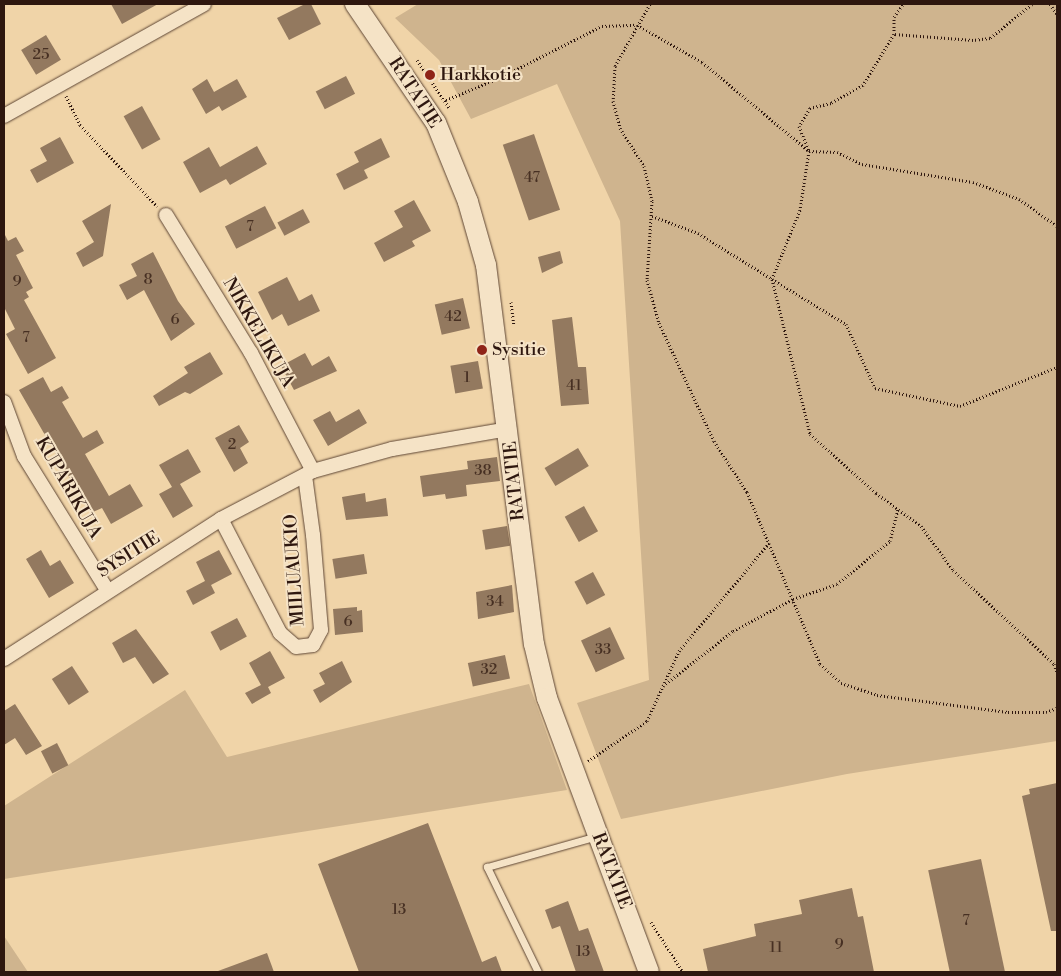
<!DOCTYPE html>
<style>
body{margin:0}
#map{position:relative;width:1061px;height:976px;overflow:hidden;background:#f0d4a8;font-family:"Libre Bodoni",serif}
div>[style]{position:absolute}
[style*='--x']{left:calc(var(--x)*1px);top:calc(var(--y)*1px);width:calc(var(--w)*1px);rotate:calc(var(--a)*1deg)}
.green>*{inset:0;background:#cfb48e}
.building>*{inset:0;background:#93795f;transform-origin:0 0}
.path>*{height:3px;margin-top:-1.5px;transform-origin:0;background:repeating-linear-gradient(90deg,#2e170f 0 1px,transparent 0 3.5px)}
.roads{filter:drop-shadow(0 0 1px #5e4635) drop-shadow(0 0 1px #5e4635)}
.lane>*{height:7px;margin:-3.5px;padding:0 3.5px;transform-origin:3.5px;border-radius:3.5px;background:#f5e3c6}
.street>*{height:14px;margin:-7px;padding:0 7px;transform-origin:7px;border-radius:7px;background:#f5e3c6}
.secondary>*{height:20px;margin:-10px;padding:0 10px;transform-origin:10px;border-radius:10px;background:#f5e3c6}
.dots>*{width:14px;height:14px;translate:-50% -50%;box-sizing:border-box;border:2px solid #f5e3c6;border-radius:50%}
span{translate:-50% -50%;white-space:nowrap;text-align:center;line-height:1.15;-webkit-text-stroke:4px #f5e3c6;paint-order:stroke}
.number-label{font-size:15px;color:#473023}
.number-label span{-webkit-text-stroke-width:0}
.poi-label{font-size:18px;color:#2e170f}
.left{translate:0 -50%;text-align:left}
.street-label{font-size:18px;color:#2e170f}
.frame{position:absolute;inset:0;border:5px solid #2e170f;pointer-events:none}
</style>
<div id="map">
<div class="green">
<i style="clip-path:polygon(418px 4px,1057px 4px,1057px 741px,847px 774px,621px 819px,577px 703px,649px 680px,620px 221px,557px 84px,471px 119px,439px 60px,395px 18px)"></i>
<i style="clip-path:polygon(529px 684px,567px 790px,4px 879px,4px 806px,185px 690px,227px 757px)"></i>
<i style="clip-path:polygon(4px 936px,28px 972px,4px 972px)"></i>
</div>
<div class="building">
<i style="clip-path:polygon(111px 4px,158px 4px,122px 24px)"></i>
<i style="clip-path:polygon(305px 4px,311px 4px,321px 24px,289px 40px,277px 18px)"></i>
<i style="left:46px;top:35px;width:29px;height:29px;rotate:59deg"></i>
<i style="left:346px;top:76px;width:20px;height:34px;rotate:63deg"></i>
<i style="clip-path:polygon(207px 79px,214px 92px,237px 79px,247px 97px,222px 111px,219px 106px,206px 114px,192px 89px)"></i>
<i style="left:142px;top:106px;width:38px;height:21px;rotate:61deg"></i>
<i style="left:534px;top:134px;width:80px;height:33px;rotate:71deg"></i>
<i style="clip-path:polygon(60px 137px,74px 163px,37px 183px,30px 170px,47px 161px,40px 148px)"></i>
<i style="clip-path:polygon(381px 138px,390px 157px,364px 170px,368px 178px,344px 190px,336px 174px,359px 162px,354px 152px)"></i>
<i style="clip-path:polygon(257px 146px,267px 164px,230px 185px,226px 179px,200px 193px,183px 162px,209px 147px,220px 167px)"></i>
<i style="clip-path:polygon(414px 200px,431px 231px,412px 241px,415px 246px,384px 262px,374px 243px,403px 227px,394px 211px)"></i>
<i style="clip-path:polygon(111px 204px,103px 256px,83px 267px,76px 253px,94px 242px,82px 221px)"></i>
<i style="left:265px;top:206px;width:25px;height:45px;rotate:63deg"></i>
<i style="left:303px;top:209px;width:15px;height:29px;rotate:62deg"></i>
<i style="clip-path:polygon(4px 233px,8px 241px,16px 237px,24px 251px,16px 255px,33px 288px,26px 292px,29px 297px,24px 300px,56px 358px,28px 374px,6px 334px,15px 329px,4px 307px)"></i>
<i style="clip-path:polygon(560px 251px,563px 263px,542px 273px,538px 257px)"></i>
<i style="clip-path:polygon(153px 252px,178px 301px,195px 324px,171px 341px,144px 290px,127px 300px,119px 285px,137px 276px,131px 264px)"></i>
<i style="clip-path:polygon(287px 277px,299px 301px,312px 294px,320px 311px,288px 326px,282px 314px,272px 320px,258px 292px)"></i>
<i style="left:463px;top:298px;width:31px;height:29px;rotate:77deg"></i>
<i style="clip-path:polygon(572px 317px,578px 367px,586px 367px,589px 404px,561px 406px,552px 320px)"></i>
<i style="clip-path:polygon(210px 352px,223px 374px,190px 394px,185px 392px,159px 406px,153px 396px,188px 373px,184px 367px)"></i>
<i style="clip-path:polygon(305px 353px,312px 366px,329px 356px,337px 371px,294px 390px,281px 366px)"></i>
<i style="left:478px;top:361px;width:28px;height:28px;rotate:80deg"></i>
<i style="clip-path:polygon(43px 377px,51px 392px,62px 386px,69px 398px,62px 402px,83px 438px,97px 430px,104px 443px,85px 454px,109px 496px,130px 484px,143px 506px,111px 524px,102px 508px,93px 512px,86px 499px,83px 501px,19px 390px)"></i>
<i style="clip-path:polygon(359px 409px,367px 423px,328px 446px,313px 420px,330px 411px,336px 422px)"></i>
<i style="clip-path:polygon(239px 425px,249px 442px,240px 448px,248px 463px,234px 472px,215px 438px)"></i>
<i style="left:578px;top:448px;width:21px;height:39px;rotate:59deg"></i>
<i style="clip-path:polygon(188px 449px,201px 472px,180px 484px,193px 506px,173px 518px,159px 494px,172px 487px,159px 465px)"></i>
<i style="clip-path:polygon(497px 457px,500px 481px,466px 485px,467px 496px,446px 499px,445px 494px,423px 497px,420px 476px,468px 469px,467px 461px)"></i>
<i style="clip-path:polygon(365px 493px,366px 502px,386px 498px,388px 516px,346px 520px,342px 497px)"></i>
<i style="left:584px;top:506px;width:29px;height:22px;rotate:61deg"></i>
<i style="left:507px;top:526px;width:20px;height:25px;rotate:81deg"></i>
<i style="clip-path:polygon(41px 550px,50px 566px,60px 560px,74px 583px,49px 598px,26px 559px)"></i>
<i style="clip-path:polygon(219px 550px,232px 574px,211px 585px,215px 593px,193px 605px,186px 591px,205px 581px,196px 562px)"></i>
<i style="left:364px;top:554px;width:20px;height:32px;rotate:81deg"></i>
<i style="left:593px;top:572px;width:26px;height:21px;rotate:62deg"></i>
<i style="clip-path:polygon(512px 585px,514px 612px,478px 619px,476px 592px)"></i>
<i style="clip-path:polygon(357px 607px,357px 611px,362px 610px,363px 632px,335px 635px,333px 609px)"></i>
<i style="left:237px;top:618px;width:21px;height:30px;rotate:62deg"></i>
<i style="left:610px;top:627px;width:35px;height:32px;rotate:65deg"></i>
<i style="clip-path:polygon(136px 629px,169px 674px,153px 684px,135px 657px,123px 663px,112px 643px)"></i>
<i style="clip-path:polygon(270px 651px,285px 678px,268px 687px,271px 693px,252px 704px,245px 693px,261px 685px,249px 663px)"></i>
<i style="left:505px;top:655px;width:24px;height:38px;rotate:78deg"></i>
<i style="clip-path:polygon(342px 661px,352px 682px,320px 703px,313px 690px,325px 684px,319px 673px)"></i>
<i style="left:72px;top:666px;width:31px;height:24px;rotate:57deg"></i>
<i style="clip-path:polygon(15px 704px,42px 746px,26px 755px,15px 738px,4px 745px,4px 711px)"></i>
<i style="left:57px;top:743px;width:25px;height:18px;rotate:63deg"></i>
<i style="clip-path:polygon(1057px 783px,1057px 931px,1051px 931px,1022px 796px,1030px 794px,1029px 789px)"></i>
<i style="clip-path:polygon(428px 823px,482px 962px,496px 956px,502px 972px,359px 972px,318px 864px)"></i>
<i style="left:981px;top:859px;width:115px;height:54px;rotate:78deg"></i>
<i style="clip-path:polygon(852px 888px,858px 917px,863px 916px,874px 972px,708px 972px,703px 949px,756px 936px,754px 924px,802px 914px,799px 900px)"></i>
<i style="clip-path:polygon(568px 901px,579px 931px,588px 928px,604px 972px,576px 972px,560px 926px,552px 929px,545px 910px)"></i>
<i style="clip-path:polygon(267px 953px,274px 972px,219px 972px,218px 971px)"></i>
</div>
<div class="path">
<i style="--x:650;--y:4;--w:71;--a:119.4"></i>
<i style="--x:615;--y:66;--w:35;--a:93"></i>
<i style="--x:613;--y:101;--w:28;--a:75"></i>
<i style="--x:620;--y:128;--w:45;--a:57.7"></i>
<i style="--x:644;--y:166;--w:36;--a:77"></i>
<i style="--x:652;--y:201;--w:79;--a:93.6"></i>
<i style="--x:647;--y:280;--w:45;--a:74.4"></i>
<i style="--x:659;--y:323;--w:130;--a:65"></i>
<i style="--x:714;--y:441;--w:61;--a:57.1"></i>
<i style="--x:747;--y:492;--w:187;--a:67"></i>
<i style="--x:820;--y:664;--w:28;--a:42"></i>
<i style="--x:841;--y:683;--w:38;--a:18"></i>
<i style="--x:877;--y:695;--w:132;--a:7.4"></i>
<i style="--x:1008;--y:712;--w:38;--a:0"></i>
<i style="--x:1046;--y:712;--w:12;--a:-20"></i>
<i style="--x:1032;--y:4;--w:54;--a:141"></i>
<i style="--x:990;--y:38;--w:17;--a:173"></i>
<i style="--x:973;--y:40;--w:79;--a:-175.7"></i>
<i style="--x:894;--y:34;--w:60;--a:121.3"></i>
<i style="--x:863;--y:85;--w:37;--a:151"></i>
<i style="--x:831;--y:103;--w:22;--a:167"></i>
<i style="--x:810;--y:108;--w:21;--a:121"></i>
<i style="--x:799;--y:126;--w:27;--a:68"></i>
<i style="--x:809;--y:151;--w:60;--a:98.7"></i>
<i style="--x:800;--y:210;--w:74;--a:112.1"></i>
<i style="--x:772;--y:279;--w:87;--a:31.3"></i>
<i style="--x:846;--y:324;--w:70;--a:65.6"></i>
<i style="--x:875;--y:388;--w:87;--a:12"></i>
<i style="--x:960;--y:406;--w:105;--a:-21.9"></i>
<i style="--x:1050;--y:4;--w:12;--a:55"></i>
<i style="--x:894;--y:34;--w:17;--a:-90"></i>
<i style="--x:894;--y:17;--w:16;--a:-55"></i>
<i style="--x:417;--y:60;--w:59;--a:56"></i>
<i style="--x:66;--y:96;--w:32;--a:64"></i>
<i style="--x:80;--y:125;--w:112;--a:46.5"></i>
<i style="--x:446;--y:100;--w:57;--a:-22.5"></i>
<i style="--x:499;--y:78;--w:115;--a:-26.8"></i>
<i style="--x:602;--y:26;--w:35;--a:-2"></i>
<i style="--x:637;--y:25;--w:75;--a:29.6"></i>
<i style="--x:702;--y:62;--w:139;--a:39.8"></i>
<i style="--x:809;--y:151;--w:28;--a:2"></i>
<i style="--x:837;--y:152;--w:28;--a:26"></i>
<i style="--x:862;--y:164;--w:112;--a:9.2"></i>
<i style="--x:973;--y:182;--w:49;--a:20.3"></i>
<i style="--x:1019;--y:199;--w:47;--a:35.4"></i>
<i style="--x:652;--y:216;--w:49;--a:20.3"></i>
<i style="--x:698;--y:233;--w:87;--a:31.9"></i>
<i style="--x:772;--y:279;--w:160;--a:76.2"></i>
<i style="--x:810;--y:434;--w:89;--a:41.8"></i>
<i style="--x:876;--y:493;--w:56;--a:36.3"></i>
<i style="--x:921;--y:526;--w:54;--a:54"></i>
<i style="--x:953;--y:570;--w:138;--a:42.9"></i>
<i style="--x:1054;--y:664;--w:9;--a:69"></i>
<i style="--x:511;--y:302;--w:24;--a:83"></i>
<i style="--x:663;--y:686;--w:89;--a:-38.2"></i>
<i style="--x:733;--y:631;--w:68;--a:-28.1"></i>
<i style="--x:793;--y:599;--w:46;--a:-18.8"></i>
<i style="--x:837;--y:584;--w:68;--a:-39.1"></i>
<i style="--x:890;--y:541;--w:33;--a:-76"></i>
<i style="--x:588;--y:761;--w:71;--a:-34.1"></i>
<i style="--x:647;--y:721;--w:77;--a:-65.4"></i>
<i style="--x:679;--y:651;--w:141;--a:-50.2"></i>
<i style="--x:651;--y:922;--w:59;--a:57.4"></i>
</div>
<div class="roads">
<div class="lane">
<i style="--x:538;--y:972;--w:117;--a:-115.9"></i>
<i style="--x:487;--y:867;--w:114;--a:-15.7"></i>
</div>
<div class="street">
<i style="--x:4;--y:116;--w:229;--a:-29.2"></i>
<i style="--x:166;--y:215;--w:162;--a:58.4"></i>
<i style="--x:251;--y:353;--w:133;--a:62.3"></i>
<i style="--x:4;--y:402;--w:58;--a:69.7"></i>
<i style="--x:24;--y:456;--w:158;--a:58.2"></i>
<i style="--x:221;--y:519;--w:128;--a:62.6"></i>
<i style="--x:280;--y:633;--w:21;--a:41"></i>
<i style="--x:296;--y:647;--w:17;--a:-7"></i>
<i style="--x:313;--y:645;--w:17;--a:-62"></i>
<i style="--x:321;--y:630;--w:95;--a:-94.8"></i>
<i style="--x:313;--y:535;--w:60;--a:-97.7"></i>
<i style="--x:4;--y:659;--w:258;--a:-32.8"></i>
<i style="--x:221;--y:519;--w:104;--a:-27.6"></i>
<i style="--x:313;--y:471;--w:82;--a:-15.6"></i>
<i style="--x:392;--y:449;--w:119;--a:-9.7"></i>
</div>
<div class="secondary">
<i style="--x:355;--y:4;--w:144;--a:55.8"></i>
<i style="--x:436;--y:123;--w:85;--a:67.9"></i>
<i style="--x:468;--y:202;--w:66;--a:74.1"></i>
<i style="--x:486;--y:265;--w:382;--a:82.8"></i>
<i style="--x:534;--y:644;--w:56;--a:76.5"></i>
<i style="--x:547;--y:698;--w:292;--a:69.6"></i>
</div>
</div>
<div class="dots">
<i style="left:430px;top:75px;background:#8f2418"></i>
<i style="left:482px;top:350px;background:#8f2418"></i>
</div>
<div class="number-label">
<span style="left:41px;top:55px">25</span>
<span style="left:532px;top:178px">47</span>
<span style="left:250px;top:227px">7</span>
<span style="left:148px;top:280px">8</span>
<span style="left:17px;top:282px">9</span>
<span style="left:453px;top:317px">42</span>
<span style="left:175px;top:320px">6</span>
<span style="left:26px;top:338px">7</span>
<span style="left:467px;top:378px">1</span>
<span style="left:574px;top:386px">41</span>
<span style="left:232px;top:445px">2</span>
<span style="left:483px;top:471px">38</span>
<span style="left:495px;top:602px">34</span>
<span style="left:348px;top:622px">6</span>
<span style="left:603px;top:650px">33</span>
<span style="left:489px;top:670px">32</span>
<span style="left:399px;top:910px">13</span>
<span style="left:966px;top:921px">7</span>
<span style="left:839px;top:945px">9</span>
<span style="left:776px;top:948px">11</span>
<span style="left:583px;top:952px">13</span>
</div>
<div class="poi-label">
<span class="left" style="left:440px;top:75px">Harkkotie</span>
<span class="left" style="left:492px;top:350px">Sysitie</span>
</div>
<div class="street-label">
<span style="left:414px;top:93px;rotate:57deg">RATATIE</span>
<span style="left:258px;top:333px;rotate:60deg">NIKKELIKUJA</span>
<span style="left:515px;top:481px;rotate:-96deg">RATATIE</span>
<span style="left:68px;top:488px;rotate:60deg">KUPARIKUJA</span>
<span style="left:129px;top:555px;rotate:-32deg">SYSITIE</span>
<span style="left:295px;top:570px;rotate:-94deg">MIILUAUKIO</span>
<span style="left:611px;top:871px;rotate:69deg">RATATIE</span>
</div>
<div class="frame"></div>
</div>
